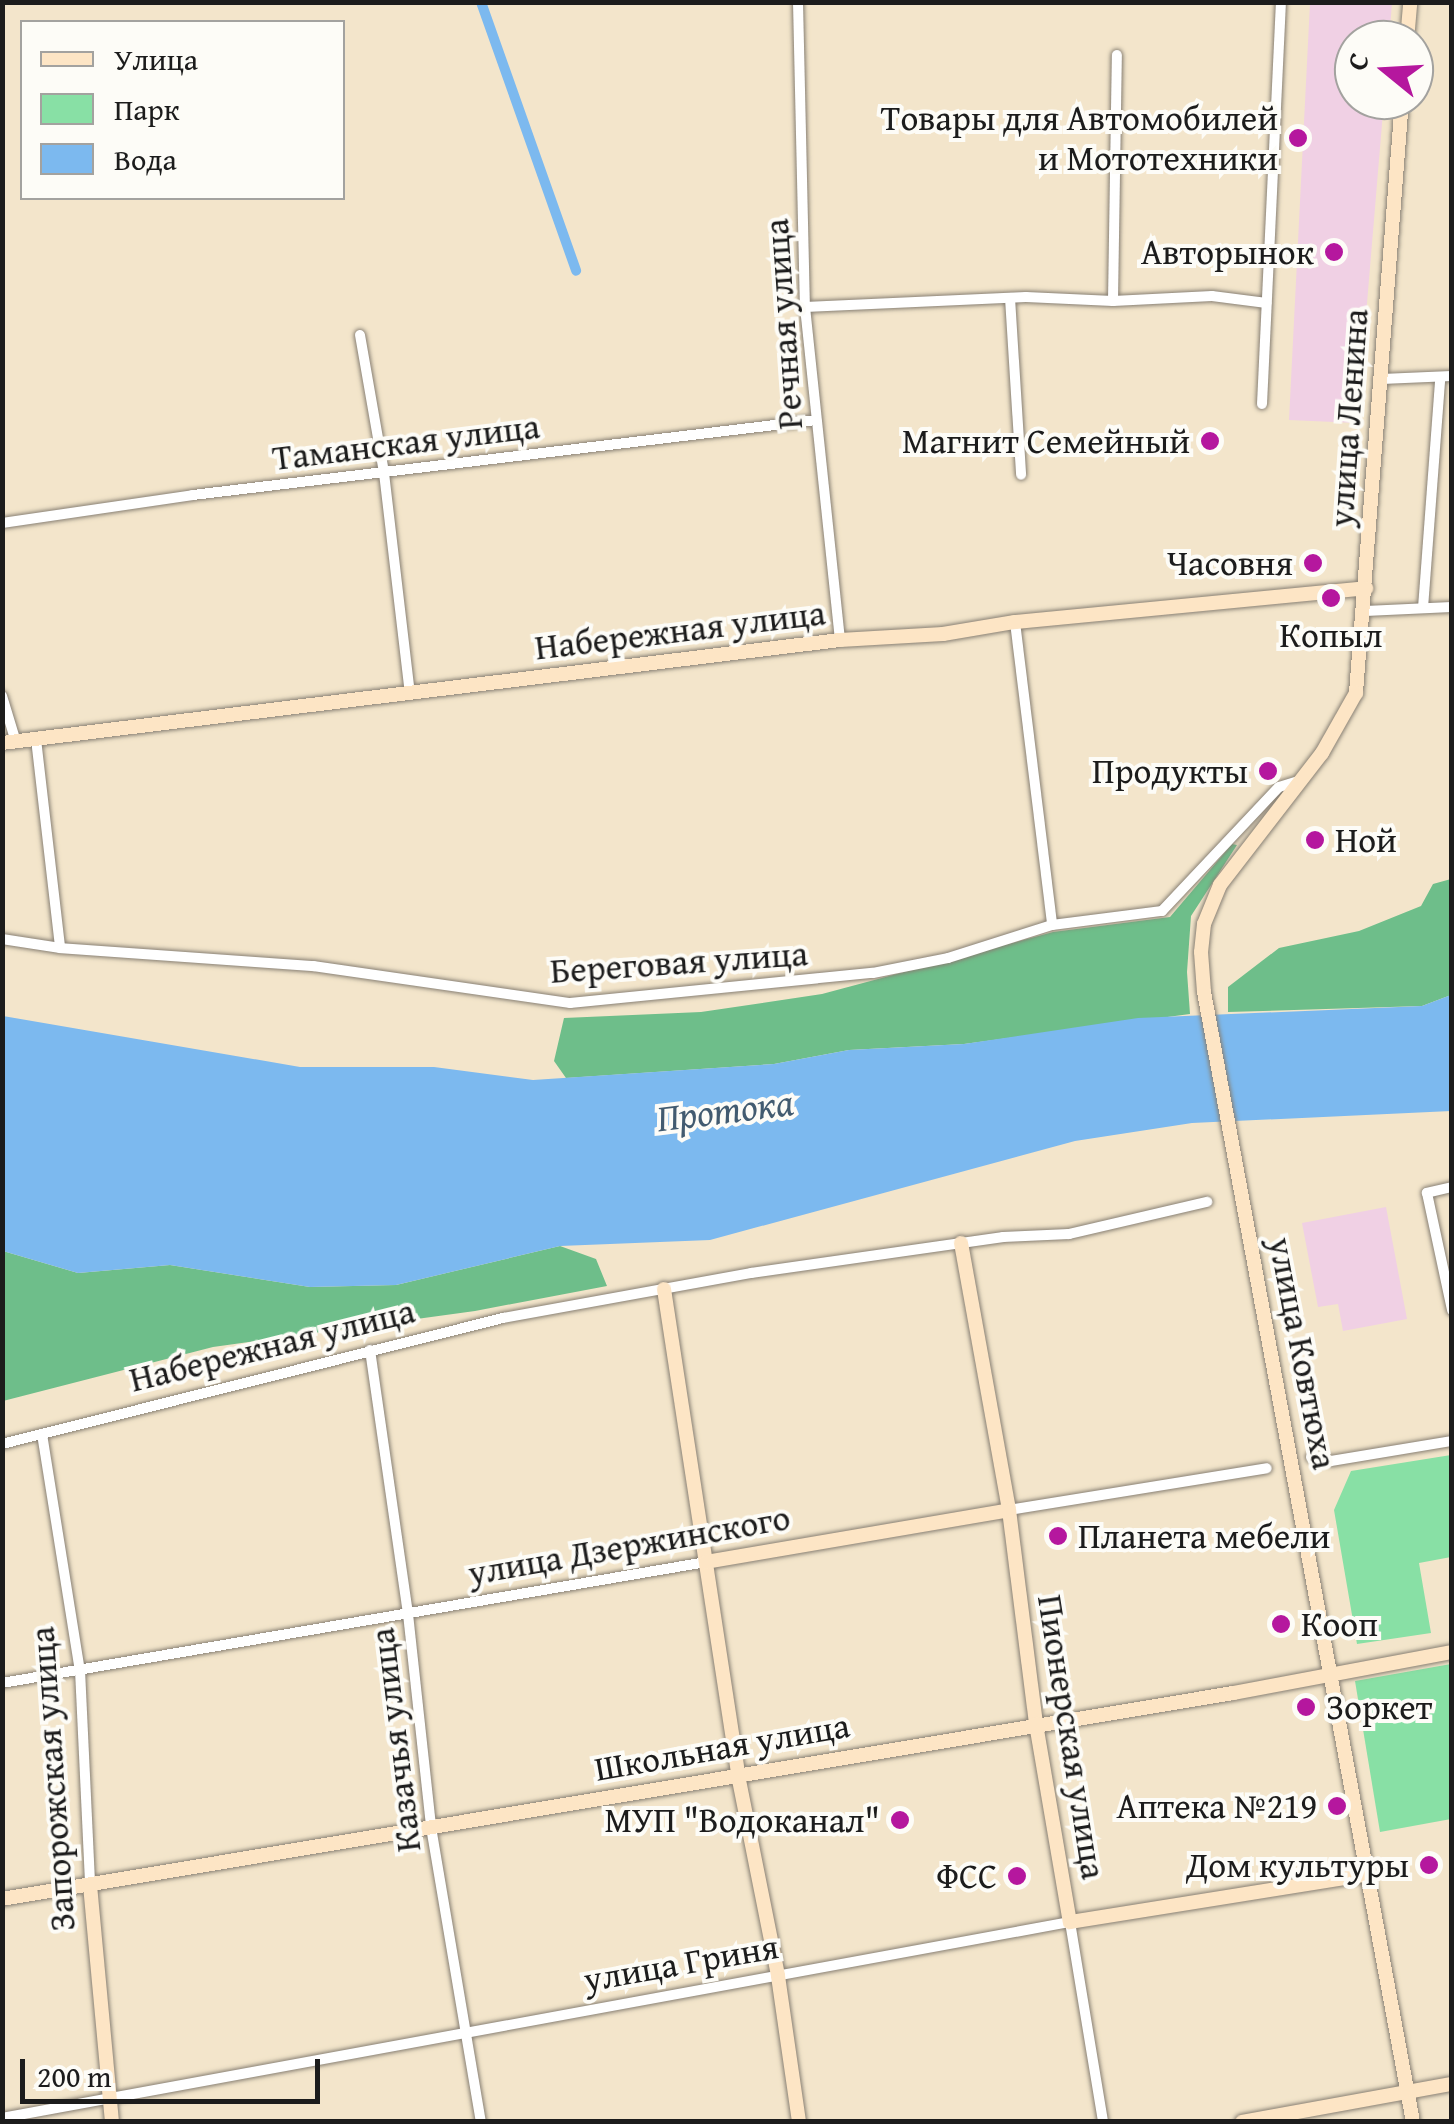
<!DOCTYPE html>
<meta charset="utf-8">
<style>
body{margin:0}
#map{position:relative;width:1454px;height:2124px;overflow:hidden;background:#f3e5cb;font-family:"Gentium Book Plus",serif}
div>[style]{position:absolute}
[style*='--x']{left:calc(var(--x)*1px);top:calc(var(--y)*1px);width:calc(var(--w)*1px);rotate:calc(var(--a)*1deg)}
.built>*{inset:0;background:#f0d0e4}
.green>*{inset:0;background:#88e0a5}
.forest>*{inset:0;background:#6ebe8a}
.water>*{inset:0;background:#7cb9ef}
.canal>*{height:10px;margin:-5px;padding:0 5px;transform-origin:5px;border-radius:5px;background:#7cb9ef}
.roads{filter:drop-shadow(0 0 2px #888074) drop-shadow(0 0 2px #888074)}
.street>*{height:10px;margin:-5px;padding:0 5px;transform-origin:5px;border-radius:5px;background:#fff}
.secondary>*{height:14px;margin:-7px;padding:0 7px;transform-origin:7px;border-radius:7px;background:#fde5c5}
.dots>*{width:28px;height:28px;translate:-50% -50%;box-sizing:border-box;border:5px solid #fdfcf7;border-radius:50%}
span{translate:-50% -50%;white-space:nowrap;text-align:center;line-height:1.15;-webkit-text-stroke:8px #fdfcf7;paint-order:stroke}
.poi-label{font-size:35px;color:#1c1c1c}
.right{translate:-100% -50%;text-align:right}
.left{translate:0 -50%;text-align:left}
.street-label{font-size:35px;color:#1c1c1c}
.water-label{font-size:38px;color:#425b70;font-style:italic}
.frame{position:absolute;inset:0;border:5px solid #1c1c1c;pointer-events:none}
.legend{position:absolute;left:20px;top:20px;width:325px;height:180px;box-sizing:border-box;background:#fdfcf7;border:2px solid #a3a29f;margin:0;padding:12px 18px;list-style:none;font-size:30px;color:#1c1c1c}
.legend li{display:flex;align-items:center;gap:20px;height:50px}
.legend b{width:50px;border:2px solid #a3a29f}
.north{position:absolute;left:1334px;top:20px;width:100px;height:100px;box-sizing:border-box;background:#fdfcf7;border:2px solid #a3a29f;border-radius:50%;rotate:288deg;font-size:28px;font-weight:700;line-height:40px;text-align:center;color:#1c1c1c}
.north::after{content:'';display:block;margin:auto;width:35px;height:45px;background:#b5179e;clip-path:polygon(50% 0,100% 100%,50% 72%,0 100%)}
.scale{position:absolute;left:20px;top:2059px;width:300px;height:45px;box-sizing:border-box;border:5px solid #1c1c1c;border-top:0;padding-left:12px;font-size:30px;line-height:35px;white-space:nowrap;color:#1c1c1c;-webkit-text-stroke:8px #fdfcf7;paint-order:stroke}
</style>
<div id="map">
<div class="built">
<i style="clip-path:polygon(1310px 3px,1392px 3px,1389px 40px,1354px 40px,1354px 100px,1384px 100px,1357px 423px,1289px 420px)"></i>
<i style="clip-path:polygon(1386px 1207px,1407px 1319px,1343px 1331px,1338px 1304px,1318px 1307px,1302px 1223px)"></i>
</div>
<div class="green">
<i style="clip-path:polygon(1451px 1455px,1451px 1557px,1419px 1563px,1431px 1633px,1357px 1644px,1334px 1510px,1351px 1471px)"></i>
<i style="clip-path:polygon(1451px 1664px,1451px 1819px,1380px 1832px,1355px 1681px)"></i>
</div>
<div class="forest">
<i style="clip-path:polygon(1232px 844px,1237px 845px,1191px 916px,1187px 972px,1190px 1014px,964px 1044px,849px 1050px,774px 1064px,566px 1078px,554px 1061px,564px 1018px,701px 1012px,822px 994px,1053px 932px,1170px 917px)"></i>
<i style="clip-path:polygon(1451px 879px,1451px 995px,1422px 1006px,1228px 1012px,1228px 987px,1279px 948px,1359px 931px,1421px 906px,1433px 884px)"></i>
<i style="clip-path:polygon(560px 1246px,596px 1259px,607px 1286px,475px 1311px,213px 1347px,3px 1401px,3px 1251px,78px 1273px,170px 1265px,310px 1287px,396px 1285px)"></i>
</div>
<div class="water">
<i style="clip-path:polygon(1451px 995px,1451px 1111px,1192px 1123px,1075px 1141px,710px 1240px,560px 1246px,396px 1285px,310px 1287px,170px 1265px,78px 1273px,3px 1251px,3px 1016px,300px 1067px,434px 1067px,533px 1080px,774px 1064px,849px 1050px,964px 1044px,1138px 1018px,1422px 1006px)"></i>
</div>
<div class="canal">
<i style="--x:481;--y:2;--w:285;--a:70.5"></i>
</div>
<div class="roads">
<div class="street">
<i style="--x:798;--y:2;--w:305;--a:88.7"></i>
<i style="--x:805;--y:307;--w:335;--a:84"></i>
<i style="--x:1010;--y:298;--w:177;--a:86.4"></i>
<i style="--x:1113;--y:301;--w:246;--a:-89.1"></i>
<i style="--x:805;--y:307;--w:221;--a:-2.6"></i>
<i style="--x:1026;--y:297;--w:87;--a:2.6"></i>
<i style="--x:1113;--y:301;--w:99;--a:-2.9"></i>
<i style="--x:1212;--y:296;--w:55;--a:7.3"></i>
<i style="--x:360;--y:335;--w:140;--a:80.1"></i>
<i style="--x:384;--y:473;--w:223;--a:83.3"></i>
<i style="--x:1381;--y:379;--w:71;--a:-2.4"></i>
<i style="--x:1262;--y:404;--w:402;--a:-87.3"></i>
<i style="--x:2;--y:523;--w:193;--a:-8.3"></i>
<i style="--x:193;--y:495;--w:627;--a:-6.86"></i>
<i style="--x:1423;--y:608;--w:229;--a:-85.7"></i>
<i style="--x:1365;--y:611;--w:87;--a:-2.6"></i>
<i style="--x:1015;--y:622;--w:305;--a:83"></i>
<i style="--x:2;--y:696;--w:48;--a:73.1"></i>
<i style="--x:36;--y:739;--w:210;--a:83.4"></i>
<i style="--x:2;--y:939;--w:59;--a:8.8"></i>
<i style="--x:60;--y:948;--w:254;--a:4.1"></i>
<i style="--x:313;--y:966;--w:260;--a:8.2"></i>
<i style="--x:570;--y:1003;--w:304;--a:-5.7"></i>
<i style="--x:873;--y:973;--w:76;--a:-11.3"></i>
<i style="--x:948;--y:958;--w:109;--a:-17.6"></i>
<i style="--x:1052;--y:925;--w:111;--a:-7.3"></i>
<i style="--x:1162;--y:911;--w:170;--a:-46.7"></i>
<i style="--x:1279;--y:787;--w:21;--a:-17"></i>
<i style="--x:1452;--y:1187;--w:26;--a:167"></i>
<i style="--x:1427;--y:1193;--w:120;--a:77.9"></i>
<i style="--x:370;--y:1350;--w:267;--a:81.8"></i>
<i style="--x:408;--y:1614;--w:214;--a:83.8"></i>
<i style="--x:431;--y:1827;--w:299;--a:80.4"></i>
<i style="--x:42;--y:1434;--w:239;--a:80.9"></i>
<i style="--x:80;--y:1670;--w:215;--a:87.3"></i>
<i style="--x:2;--y:1444;--w:517;--a:-14.12"></i>
<i style="--x:503;--y:1318;--w:252;--a:-10.3"></i>
<i style="--x:751;--y:1273;--w:255;--a:-8.1"></i>
<i style="--x:1003;--y:1237;--w:66;--a:-2.6"></i>
<i style="--x:1069;--y:1234;--w:142;--a:-13.1"></i>
<i style="--x:1311;--y:1457;--w:20;--a:11"></i>
<i style="--x:1331;--y:1461;--w:123;--a:-9.4"></i>
<i style="--x:1009;--y:1510;--w:261;--a:-9.2"></i>
<i style="--x:2;--y:1683;--w:714;--a:-9.75"></i>
<i style="--x:2;--y:2118;--w:1086;--a:-10.4"></i>
<i style="--x:1070;--y:1922;--w:203;--a:80.6"></i>
</div>
<div class="secondary">
<i style="--x:1407;--y:40;--w:38;--a:-85"></i>
<i style="--x:1402;--y:100;--w:595;--a:94.44"></i>
<i style="--x:1356;--y:693;--w:69;--a:119.5"></i>
<i style="--x:1322;--y:753;--w:167;--a:127.7"></i>
<i style="--x:1220;--y:885;--w:42;--a:112.3"></i>
<i style="--x:1204;--y:924;--w:28;--a:96"></i>
<i style="--x:1201;--y:952;--w:40;--a:85.7"></i>
<i style="--x:1204;--y:992;--w:1149;--a:79.52"></i>
<i style="--x:2;--y:743;--w:844;--a:-7.01"></i>
<i style="--x:840;--y:640;--w:103;--a:-3.3"></i>
<i style="--x:943;--y:634;--w:73;--a:-9.5"></i>
<i style="--x:1015;--y:622;--w:353;--a:-5.5"></i>
<i style="--x:961;--y:1243;--w:271;--a:79.8"></i>
<i style="--x:1009;--y:1510;--w:216;--a:82.8"></i>
<i style="--x:1036;--y:1724;--w:201;--a:80.3"></i>
<i style="--x:1070;--y:1922;--w:304;--a:-9.1"></i>
<i style="--x:664;--y:1289;--w:492;--a:81.3"></i>
<i style="--x:738;--y:1775;--w:205;--a:78.7"></i>
<i style="--x:778;--y:1976;--w:148;--a:81.8"></i>
<i style="--x:706;--y:1562;--w:307;--a:-9.7"></i>
<i style="--x:90;--y:1885;--w:238;--a:84.7"></i>
<i style="--x:2;--y:1899;--w:1248;--a:-9.5"></i>
<i style="--x:1233;--y:1693;--w:223;--a:-10.6"></i>
<i style="--x:1242;--y:2122;--w:213;--a:-10.3"></i>
</div>
</div>
<div class="dots">
<i style="left:1298px;top:138px;background:#b5179e"></i>
<i style="left:1334px;top:252px;background:#b5179e"></i>
<i style="left:1210px;top:441px;background:#b5179e"></i>
<i style="left:1313px;top:563px;background:#b5179e"></i>
<i style="left:1331px;top:598px;background:#b5179e"></i>
<i style="left:1268px;top:771px;background:#b5179e"></i>
<i style="left:1315px;top:840px;background:#b5179e"></i>
<i style="left:1058px;top:1536px;background:#b5179e"></i>
<i style="left:1281px;top:1624px;background:#b5179e"></i>
<i style="left:1306px;top:1707px;background:#b5179e"></i>
<i style="left:1337px;top:1806px;background:#b5179e"></i>
<i style="left:900px;top:1820px;background:#b5179e"></i>
<i style="left:1429px;top:1865px;background:#b5179e"></i>
<i style="left:1017px;top:1876px;background:#b5179e"></i>
</div>
<div class="poi-label">
<span class="right" style="left:1278px;top:138px">Товары для Автомобилей<br>и Мототехники</span>
<span class="right" style="left:1314px;top:252px">Авторынок</span>
<span class="right" style="left:1190px;top:441px">Магнит Семейный</span>
<span class="right" style="left:1293px;top:563px">Часовня</span>
<span style="left:1331px;top:635px">Копыл</span>
<span class="right" style="left:1248px;top:771px">Продукты</span>
<span class="left" style="left:1335px;top:840px">Ной</span>
<span class="left" style="left:1078px;top:1536px">Планета мебели</span>
<span class="left" style="left:1301px;top:1624px">Кооп</span>
<span class="left" style="left:1326px;top:1707px">Зоркет</span>
<span class="right" style="left:1317px;top:1806px">Аптека №219</span>
<span class="right" style="left:880px;top:1820px">МУП "Водоканал"</span>
<span class="right" style="left:1409px;top:1865px">Дом культуры</span>
<span class="right" style="left:997px;top:1876px">ФСС</span>
</div>
<div class="street-label">
<span style="left:783px;top:324px;rotate:-94deg">Речная улица</span>
<span style="left:1348px;top:418px;rotate:-86deg">улица Ленина</span>
<span style="left:406px;top:442px;rotate:-7deg">Таманская улица</span>
<span style="left:680px;top:630px;rotate:-7deg">Набережная улица</span>
<span style="left:679px;top:962px;rotate:-4deg">Береговая улица</span>
<span style="left:272px;top:1345px;rotate:-14deg">Набережная улица</span>
<span style="left:1303px;top:1353px;rotate:79deg">улица Ковтюха</span>
<span style="left:629px;top:1545px;rotate:-10deg">улица Дзержинского</span>
<span style="left:1072px;top:1737px;rotate:81deg">Пионерская улица</span>
<span style="left:395px;top:1740px;rotate:-97deg">Казачья улица</span>
<span style="left:722px;top:1747px;rotate:-10deg">Школьная улица</span>
<span style="left:52px;top:1779px;rotate:-94deg">Запорожская улица</span>
<span style="left:681px;top:1963px;rotate:-10deg">улица Гриня</span>
</div>
<div class="water-label">
<span style="left:725px;top:1110px;rotate:-7deg">Протока</span>
</div>
<div class="frame"></div>
<ul class="legend">
<li><b style="height:12px;background:#fde5c5"></b>Улица</li>
<li><b style="height:28px;background:#88e0a5"></b>Парк</li>
<li><b style="height:28px;background:#7cb9ef"></b>Вода</li>
</ul>
<div class="north">С</div>
<div class="scale">200 m</div>
</div>
